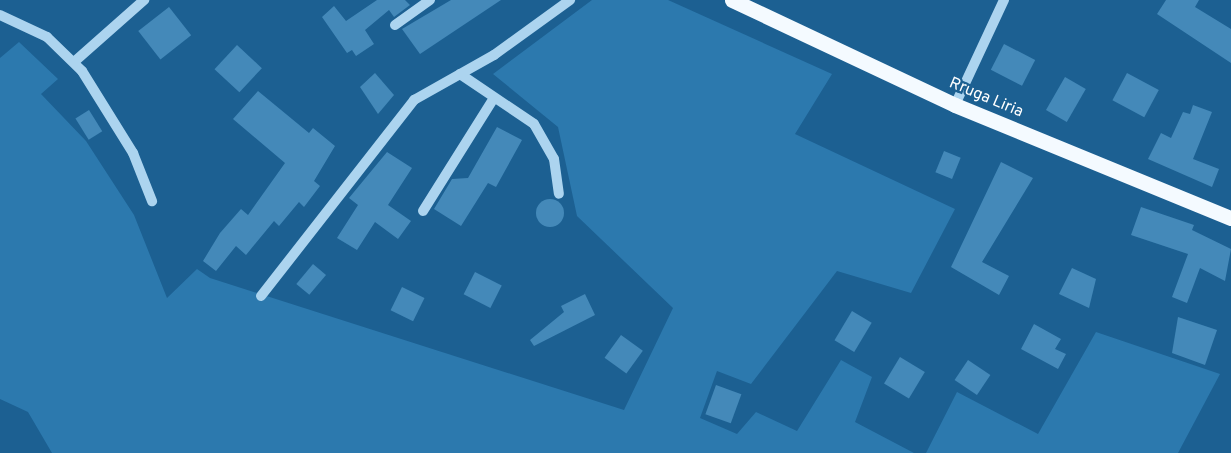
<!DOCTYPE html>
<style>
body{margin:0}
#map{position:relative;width:1231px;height:453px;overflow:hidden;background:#1c6092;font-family:Overpass,sans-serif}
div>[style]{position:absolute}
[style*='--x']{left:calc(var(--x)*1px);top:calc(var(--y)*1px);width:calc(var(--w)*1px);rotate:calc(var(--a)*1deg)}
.green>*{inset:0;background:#2c79ae}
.building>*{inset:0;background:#4489b9;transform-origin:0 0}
.round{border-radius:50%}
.minor>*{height:10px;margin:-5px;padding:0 5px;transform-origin:5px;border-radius:5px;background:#acd4ef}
.major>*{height:15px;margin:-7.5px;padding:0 7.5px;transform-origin:7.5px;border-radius:7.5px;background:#f4faff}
span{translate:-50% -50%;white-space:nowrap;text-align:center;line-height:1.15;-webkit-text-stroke:4.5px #1c6092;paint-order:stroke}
.street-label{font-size:16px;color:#fff}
</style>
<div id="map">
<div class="green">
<i style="clip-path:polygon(592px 0,668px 0,832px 74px,795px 134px,955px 209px,911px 293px,837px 271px,751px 384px,717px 371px,700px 418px,737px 434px,756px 412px,797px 431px,841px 360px,872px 377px,855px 422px,914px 453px,52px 453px,28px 412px,0 399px,0 58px,19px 42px,58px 79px,41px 94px,86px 141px,134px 215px,167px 298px,197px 269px,210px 278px,624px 410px,673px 308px,577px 216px,558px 127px,493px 74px)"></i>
<i style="clip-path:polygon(1096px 332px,1220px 374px,1178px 453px,926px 453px,957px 392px,1038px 434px)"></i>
</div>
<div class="building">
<i style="clip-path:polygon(377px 0,405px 0,410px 5px,394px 17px,389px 10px,365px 30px,374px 44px,356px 56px,352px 50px,347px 53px,322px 17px,334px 6px,346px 21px)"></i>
<i style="clip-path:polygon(451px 0,501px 0,420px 54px,402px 29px)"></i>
<i style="clip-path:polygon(1166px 0,1199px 0,1195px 7px,1231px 29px,1231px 63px,1157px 14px)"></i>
<i style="left:169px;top:7px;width:36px;height:39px;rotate:52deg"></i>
<i style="left:1004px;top:44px;width:35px;height:29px;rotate:27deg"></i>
<i style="left:237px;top:45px;width:34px;height:33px;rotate:43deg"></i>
<i style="clip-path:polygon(375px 73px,394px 95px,378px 114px,360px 87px)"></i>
<i style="left:1127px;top:73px;width:36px;height:31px;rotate:28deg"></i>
<i style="left:1065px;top:77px;width:24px;height:38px;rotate:30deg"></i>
<i style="clip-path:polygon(258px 91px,309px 133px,313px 128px,335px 146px,314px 181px,320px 186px,304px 207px,299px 202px,279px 226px,274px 221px,246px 255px,236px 246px,216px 271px,203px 261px,220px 233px,241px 209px,248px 215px,285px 163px,233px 119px)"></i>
<i style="clip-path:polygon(1193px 105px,1212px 112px,1193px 159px,1219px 169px,1212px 187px,1148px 159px,1161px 133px,1171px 138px,1183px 112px,1190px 114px)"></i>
<i style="left:89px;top:110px;width:25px;height:16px;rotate:58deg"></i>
<i style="clip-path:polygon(497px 127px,522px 140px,496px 187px,488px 183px,461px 226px,434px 209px,452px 179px,468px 178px)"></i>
<i style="left:944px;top:151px;width:18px;height:23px;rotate:22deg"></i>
<i style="clip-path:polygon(387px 152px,412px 168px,388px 205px,411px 221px,398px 239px,375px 222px,357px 250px,337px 238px,358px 205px,349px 198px)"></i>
<i style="clip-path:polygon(1001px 162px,1033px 178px,982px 262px,1009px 276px,999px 295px,951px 267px)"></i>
<i class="round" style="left:536px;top:199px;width:28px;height:28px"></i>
<i style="clip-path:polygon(1141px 207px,1194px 225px,1192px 230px,1231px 249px,1225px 281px,1200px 268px,1187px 303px,1172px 297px,1188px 254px,1131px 235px)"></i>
<i style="left:313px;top:264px;width:17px;height:26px;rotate:40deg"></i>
<i style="clip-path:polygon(1072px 268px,1096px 279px,1089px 308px,1059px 294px)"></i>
<i style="left:475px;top:272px;width:30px;height:25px;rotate:27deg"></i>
<i style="left:402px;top:287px;width:25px;height:26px;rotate:26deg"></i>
<i style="clip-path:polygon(585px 294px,595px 315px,534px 346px,530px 340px,564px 312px,561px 306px)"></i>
<i style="left:852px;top:311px;width:23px;height:34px;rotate:31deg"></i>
<i style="clip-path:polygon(1178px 317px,1217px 330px,1205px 365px,1172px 353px)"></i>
<i style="clip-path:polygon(1034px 324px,1061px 339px,1055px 349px,1066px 354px,1058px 369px,1021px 349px)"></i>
<i style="left:621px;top:335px;width:27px;height:28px;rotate:36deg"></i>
<i style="left:900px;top:357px;width:29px;height:31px;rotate:31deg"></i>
<i style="left:968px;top:360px;width:27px;height:24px;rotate:34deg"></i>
<i style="left:716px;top:385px;width:27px;height:31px;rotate:20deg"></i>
</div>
<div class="minor">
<i style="--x:0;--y:15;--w:52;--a:25.1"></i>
<i style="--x:47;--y:37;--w:49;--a:44.2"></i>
<i style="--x:82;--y:71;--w:97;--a:58.1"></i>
<i style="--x:133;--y:153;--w:52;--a:68.4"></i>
<i style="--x:395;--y:25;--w:43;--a:-35.5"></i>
<i style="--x:74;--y:62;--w:94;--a:-41.5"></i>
<i style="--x:460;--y:74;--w:89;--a:34"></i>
<i style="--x:534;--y:124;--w:40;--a:60.3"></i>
<i style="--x:554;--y:159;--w:35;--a:82"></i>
<i style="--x:955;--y:105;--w:116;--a:-65"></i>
<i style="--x:423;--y:211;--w:133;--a:-57.9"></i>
<i style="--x:261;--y:296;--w:249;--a:-52"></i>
<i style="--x:414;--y:100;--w:92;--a:-29.4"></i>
<i style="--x:494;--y:55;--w:94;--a:-35.9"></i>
</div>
<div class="major">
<i style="--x:732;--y:0;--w:246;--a:25.2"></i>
<i style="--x:955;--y:105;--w:298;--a:22.3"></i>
</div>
<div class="street-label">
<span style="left:986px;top:98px;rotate:23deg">Rruga Liria</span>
</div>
</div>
